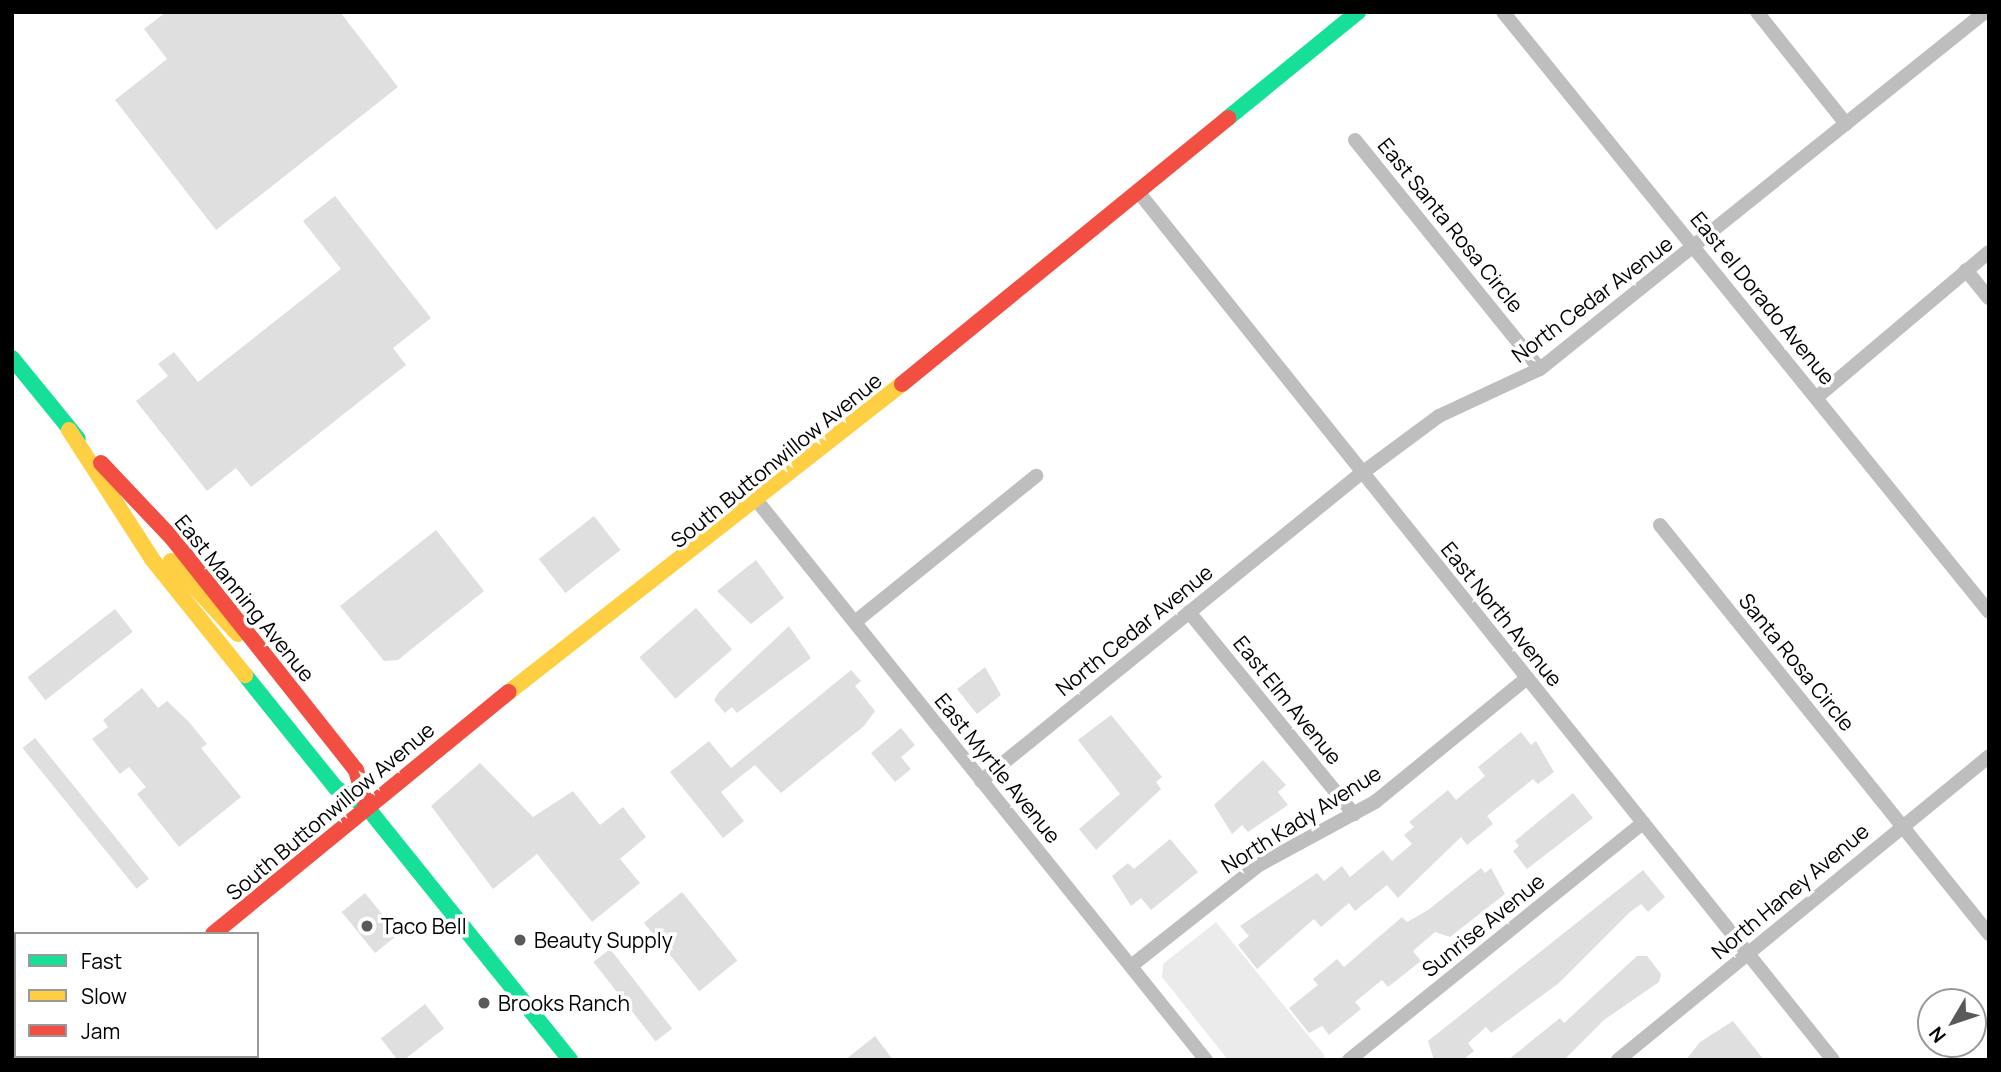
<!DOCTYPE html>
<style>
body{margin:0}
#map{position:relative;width:2001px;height:1072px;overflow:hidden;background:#fff;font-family:Manrope,sans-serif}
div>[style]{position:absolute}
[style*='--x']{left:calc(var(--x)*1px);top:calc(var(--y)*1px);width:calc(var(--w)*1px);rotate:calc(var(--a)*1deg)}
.green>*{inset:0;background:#ebebeb}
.building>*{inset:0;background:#dfdfdf;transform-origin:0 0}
.street>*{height:14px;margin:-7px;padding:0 7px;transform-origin:7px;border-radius:7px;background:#bebebe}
.fast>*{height:16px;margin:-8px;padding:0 8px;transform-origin:8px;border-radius:8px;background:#16e098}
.slow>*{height:16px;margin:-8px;padding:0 8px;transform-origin:8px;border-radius:8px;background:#ffcf43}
.jam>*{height:16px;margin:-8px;padding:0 8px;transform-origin:8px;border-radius:8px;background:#f24e42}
.dots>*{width:19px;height:19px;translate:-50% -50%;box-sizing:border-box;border:4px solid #fff;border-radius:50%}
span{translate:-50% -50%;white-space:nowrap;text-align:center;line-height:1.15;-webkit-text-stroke:7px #fff;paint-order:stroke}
.street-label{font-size:21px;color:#000}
.poi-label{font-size:21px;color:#000}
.left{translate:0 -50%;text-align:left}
.frame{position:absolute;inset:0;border:14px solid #000;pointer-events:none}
.legend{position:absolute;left:14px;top:932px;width:245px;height:126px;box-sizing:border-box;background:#fff;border:2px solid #999;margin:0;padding:9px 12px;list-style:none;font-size:21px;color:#000}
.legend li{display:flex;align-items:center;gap:14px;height:35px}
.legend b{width:35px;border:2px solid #999}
.north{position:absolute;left:1917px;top:988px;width:70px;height:70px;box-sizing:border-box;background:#fff;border:2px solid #999;border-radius:50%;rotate:231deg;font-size:19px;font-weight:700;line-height:28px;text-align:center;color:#000}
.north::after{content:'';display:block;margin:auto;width:24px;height:32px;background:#595959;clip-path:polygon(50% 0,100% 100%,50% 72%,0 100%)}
</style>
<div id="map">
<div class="green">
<i style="clip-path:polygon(1216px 922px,1325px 1056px,1321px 1060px,1228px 1060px,1162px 977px,1163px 964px)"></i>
</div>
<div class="building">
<i style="clip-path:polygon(166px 12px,340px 12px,398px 87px,216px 230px,115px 100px,167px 59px,144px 29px)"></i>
<i style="clip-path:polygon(335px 196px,431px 318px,393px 348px,406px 365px,251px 487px,236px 468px,207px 491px,136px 401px,168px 376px,158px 364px,174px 352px,198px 382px,341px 269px,303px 221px)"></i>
<i style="left:594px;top:516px;width:43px;height:70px;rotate:52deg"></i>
<i style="clip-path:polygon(436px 530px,484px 591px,398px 660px,384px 661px,340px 606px)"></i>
<i style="clip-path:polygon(756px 560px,784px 598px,751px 624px,717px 591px)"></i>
<i style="left:696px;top:608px;width:55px;height:75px;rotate:49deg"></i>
<i style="left:115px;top:609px;width:29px;height:111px;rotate:52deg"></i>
<i style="clip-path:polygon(789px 626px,811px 658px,737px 713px,732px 707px,725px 713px,714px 700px,719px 692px)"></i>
<i style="clip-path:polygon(985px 667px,1001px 695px,977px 714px,957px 689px)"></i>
<i style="clip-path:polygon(851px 670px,861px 681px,855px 686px,875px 711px,864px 726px,781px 793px,755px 765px,721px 792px,744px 821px,723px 838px,670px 772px,709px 741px,731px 768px)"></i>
<i style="clip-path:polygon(142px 688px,158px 708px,167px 701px,189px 722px,207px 744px,201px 748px,241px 797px,179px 847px,137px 794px,146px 787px,129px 767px,120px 774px,92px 739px,108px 727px,103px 720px)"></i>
<i style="clip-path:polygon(1111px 715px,1162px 777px,1156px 782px,1161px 789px,1096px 850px,1079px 829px,1120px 794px,1078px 740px)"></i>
<i style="clip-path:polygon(901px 728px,915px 745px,901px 757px,911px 769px,895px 782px,871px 753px)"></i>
<i style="clip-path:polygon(1521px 732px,1531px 745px,1536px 741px,1554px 772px,1538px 784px,1533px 779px,1487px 816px,1493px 824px,1467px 845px,1461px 837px,1398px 898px,1387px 885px,1355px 911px,1349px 903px,1321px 927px,1314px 919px,1257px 969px,1238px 945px,1249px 936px,1240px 926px,1317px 873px,1324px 881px,1342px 866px,1350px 877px,1383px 850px,1392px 861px,1412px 844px,1404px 835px,1414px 827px,1409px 822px,1448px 790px,1456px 800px,1485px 776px,1478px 767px)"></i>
<i style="left:35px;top:738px;width:181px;height:16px;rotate:51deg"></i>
<i style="clip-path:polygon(1263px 760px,1286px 785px,1278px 792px,1288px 805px,1248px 832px,1242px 825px,1232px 834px,1214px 805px)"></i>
<i style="clip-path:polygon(480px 763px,533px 817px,573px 791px,600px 825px,623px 807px,646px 837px,620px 859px,640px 883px,592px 922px,537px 854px,493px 889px,431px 806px)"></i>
<i style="clip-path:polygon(1573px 793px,1593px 818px,1527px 869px,1513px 851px,1519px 846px,1515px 841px)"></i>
<i style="clip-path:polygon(1170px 839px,1198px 872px,1151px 910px,1141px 898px,1131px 906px,1112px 876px,1128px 863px,1134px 869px)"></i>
<i style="clip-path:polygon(1481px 868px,1485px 873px,1491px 868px,1505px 894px,1450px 937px,1435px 932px,1413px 951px,1421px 961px,1388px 987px,1382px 980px,1355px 1002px,1361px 1009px,1329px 1035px,1322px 1026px,1309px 1033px,1289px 1008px,1318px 985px,1313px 979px,1337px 959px,1344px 967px,1402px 917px,1407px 922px,1428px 910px)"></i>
<i style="clip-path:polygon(1643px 870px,1665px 897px,1648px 912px,1641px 904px,1630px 912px,1559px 983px,1491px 1033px,1486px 1027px,1468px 1043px,1474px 1051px,1463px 1060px,1434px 1060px,1428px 1041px)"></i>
<i style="left:682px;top:892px;width:88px;height:49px;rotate:51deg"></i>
<i style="left:365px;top:893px;width:53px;height:30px;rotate:51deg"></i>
<i style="left:610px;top:949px;width:101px;height:21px;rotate:52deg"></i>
<i style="clip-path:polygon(1637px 956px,1647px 956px,1661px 974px,1659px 982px,1604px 1020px,1564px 1060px,1508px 1060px,1560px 1018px,1564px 1023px)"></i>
<i style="left:425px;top:1004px;width:31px;height:56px;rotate:52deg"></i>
<i style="clip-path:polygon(1733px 1021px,1764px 1060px,1686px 1060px,1700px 1042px)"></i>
<i style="clip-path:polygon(875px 1036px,893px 1060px,845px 1060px)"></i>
</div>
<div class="street">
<i style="--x:1503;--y:12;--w:772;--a:50.99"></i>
<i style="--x:1757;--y:12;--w:143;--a:51.5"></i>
<i style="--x:1355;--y:140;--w:294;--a:51.1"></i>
<i style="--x:1140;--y:194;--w:1109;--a:51.33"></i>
<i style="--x:1966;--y:270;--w:36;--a:51"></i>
<i style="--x:1816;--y:398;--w:226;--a:-40.2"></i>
<i style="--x:758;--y:502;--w:716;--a:51.24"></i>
<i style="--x:1660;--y:525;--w:525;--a:51.19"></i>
<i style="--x:1189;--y:612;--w:261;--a:50.8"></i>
<i style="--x:855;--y:622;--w:233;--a:-38.9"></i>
<i style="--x:981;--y:781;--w:490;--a:-39"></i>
<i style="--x:1362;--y:473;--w:96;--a:-36.5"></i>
<i style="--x:1439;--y:416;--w:111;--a:-25"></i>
<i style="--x:1540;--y:369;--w:571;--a:-38.74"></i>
<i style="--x:1131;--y:966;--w:163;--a:-38.3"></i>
<i style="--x:1259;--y:865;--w:132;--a:-28.5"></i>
<i style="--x:1375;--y:802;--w:195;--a:-39.2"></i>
<i style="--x:1349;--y:1060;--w:378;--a:-38.9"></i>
<i style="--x:1618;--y:1060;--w:480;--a:-39.3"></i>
</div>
<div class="fast">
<i style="--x:1228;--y:118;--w:168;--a:-39.2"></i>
<i style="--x:12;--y:358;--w:104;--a:50.8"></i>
<i style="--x:245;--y:675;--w:145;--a:51.2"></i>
<i style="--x:336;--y:788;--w:35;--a:31"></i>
<i style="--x:366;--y:806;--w:326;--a:51.2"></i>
</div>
<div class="slow">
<i style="--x:69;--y:430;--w:153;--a:57.2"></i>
<i style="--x:152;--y:559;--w:149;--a:51.3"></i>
<i style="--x:171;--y:561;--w:99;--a:47.5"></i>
<i style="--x:509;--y:692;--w:499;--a:-38.1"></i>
</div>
<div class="jam">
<i style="--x:902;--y:384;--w:421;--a:-39.2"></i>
<i style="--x:101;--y:463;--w:103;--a:46.6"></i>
<i style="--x:172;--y:538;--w:296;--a:51.6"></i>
<i style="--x:356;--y:770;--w:37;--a:74"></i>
<i style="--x:213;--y:934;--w:382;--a:-39.3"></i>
<i style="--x:62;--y:1060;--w:6;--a:-45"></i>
</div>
<div class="dots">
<i style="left:367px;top:926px;background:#595959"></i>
<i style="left:520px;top:940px;background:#595959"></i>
<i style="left:484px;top:1003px;background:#595959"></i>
</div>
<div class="street-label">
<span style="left:1451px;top:225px;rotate:51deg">East Santa Rosa Circle</span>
<span style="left:1763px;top:298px;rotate:51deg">East el Dorado Avenue</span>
<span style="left:1592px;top:299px;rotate:-37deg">North Cedar Avenue</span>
<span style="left:776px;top:460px;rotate:-39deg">South Buttonwillow Avenue</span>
<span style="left:245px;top:598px;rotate:51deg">East Manning Avenue</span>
<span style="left:1502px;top:614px;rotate:51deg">East North Avenue</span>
<span style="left:1134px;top:630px;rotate:-39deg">North Cedar Avenue</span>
<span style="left:1797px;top:662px;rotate:51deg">Santa Rosa Circle</span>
<span style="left:1288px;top:700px;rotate:51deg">East Elm Avenue</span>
<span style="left:998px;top:768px;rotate:51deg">East Myrtle Avenue</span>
<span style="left:330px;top:811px;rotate:-40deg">South Buttonwillow Avenue</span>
<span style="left:1301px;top:819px;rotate:-32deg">North Kady Avenue</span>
<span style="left:1790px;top:891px;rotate:-40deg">North Haney Avenue</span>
<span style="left:1483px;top:925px;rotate:-39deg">Sunrise Avenue</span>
</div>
<div class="poi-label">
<span class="left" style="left:381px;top:926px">Taco Bell</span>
<span class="left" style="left:534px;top:940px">Beauty Supply</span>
<span class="left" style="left:498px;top:1003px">Brooks Ranch</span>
</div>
<div class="frame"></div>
<ul class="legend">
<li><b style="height:9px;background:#16e098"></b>Fast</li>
<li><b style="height:9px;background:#ffcf43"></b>Slow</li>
<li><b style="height:9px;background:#f24e42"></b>Jam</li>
</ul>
<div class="north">N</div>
</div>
